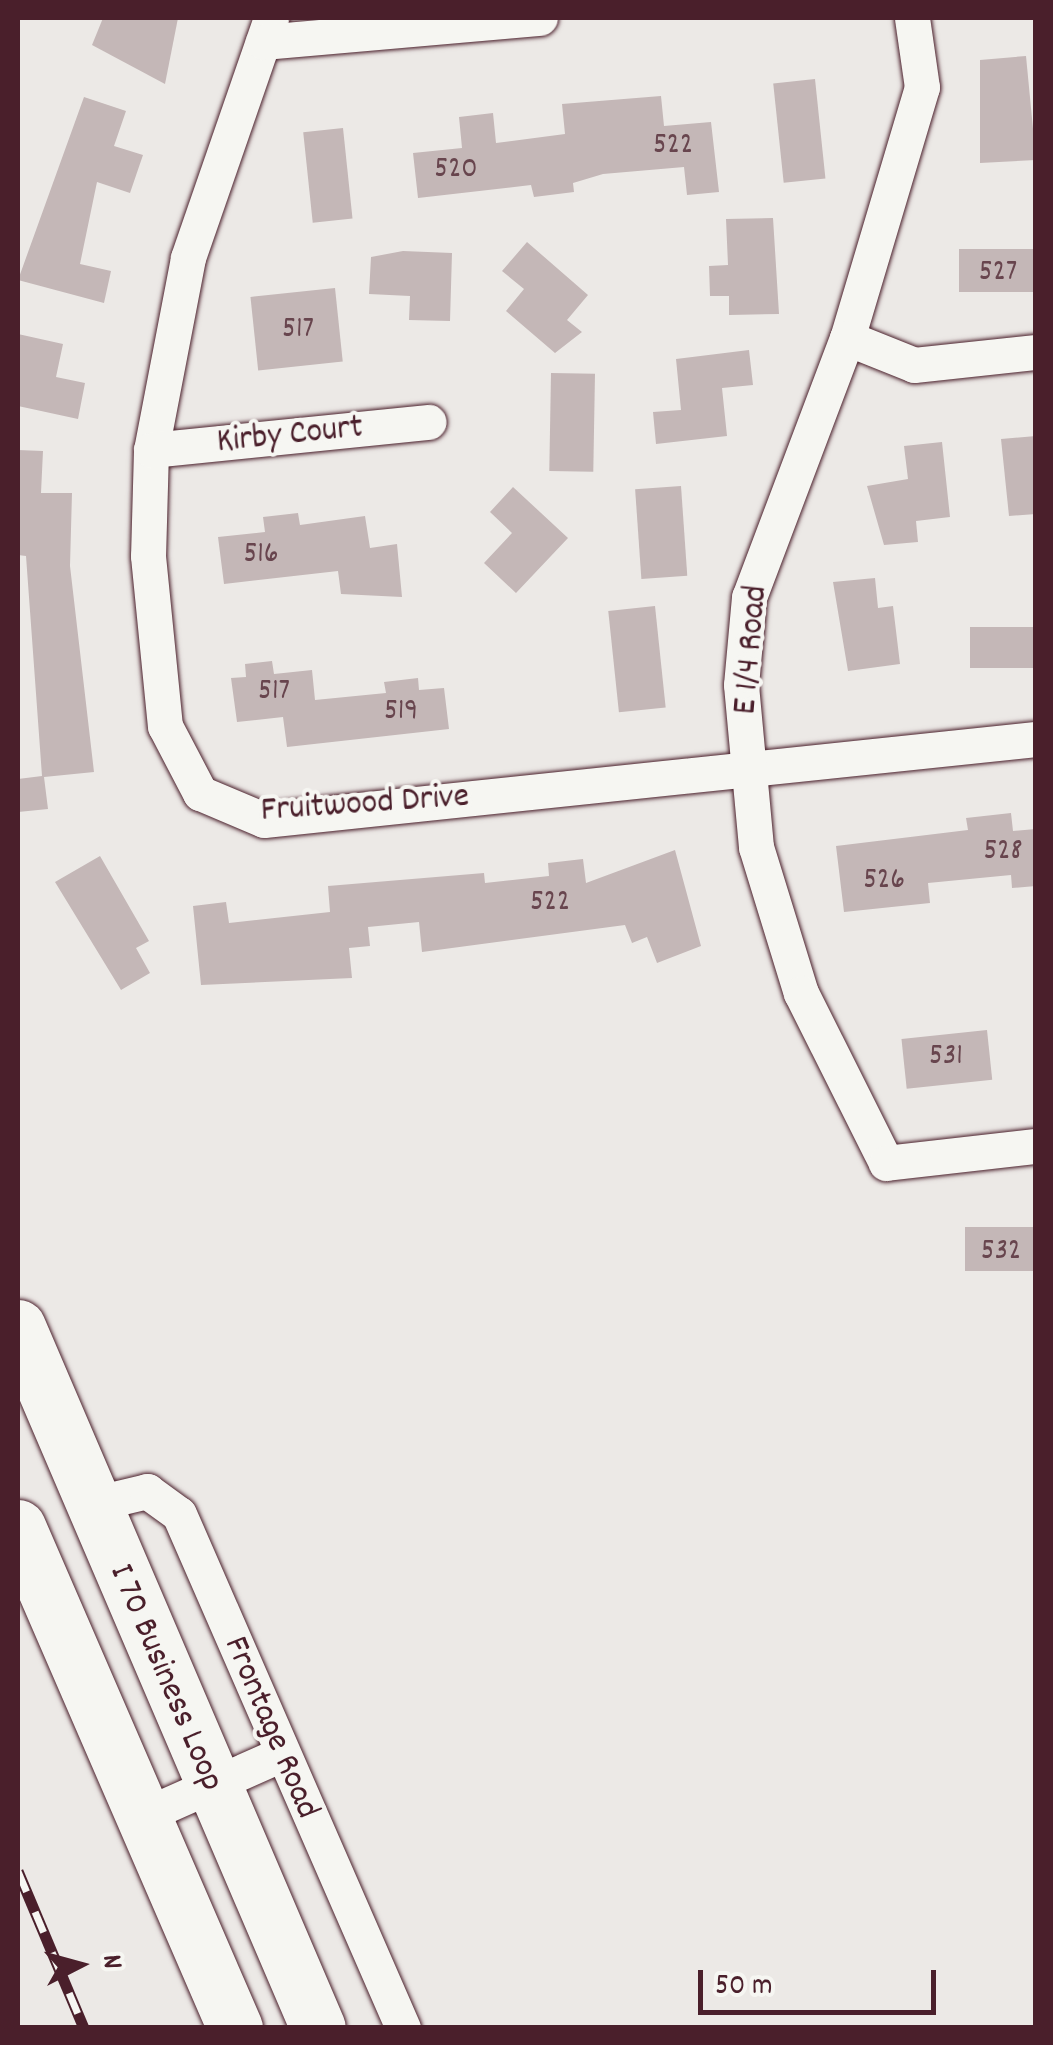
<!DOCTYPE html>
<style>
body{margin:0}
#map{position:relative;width:1053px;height:2045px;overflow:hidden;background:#ece9e6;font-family:Dekko,sans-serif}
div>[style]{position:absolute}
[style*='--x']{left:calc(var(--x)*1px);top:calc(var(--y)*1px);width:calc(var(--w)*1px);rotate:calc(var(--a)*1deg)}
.building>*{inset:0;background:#c4b7b7;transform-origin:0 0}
.roads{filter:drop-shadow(0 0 2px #4a1f2b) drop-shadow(0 0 2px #4a1f2b)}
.minor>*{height:35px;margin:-17.5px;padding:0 17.5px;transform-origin:17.5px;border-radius:17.5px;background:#f6f6f2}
.primary>*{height:55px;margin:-27.5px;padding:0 27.5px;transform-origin:27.5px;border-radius:27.5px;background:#f6f6f2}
.rail>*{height:11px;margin-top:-5.5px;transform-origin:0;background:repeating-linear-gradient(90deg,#f6f6f2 0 22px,#4a1f2b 0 44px);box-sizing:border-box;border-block:2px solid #4a1f2b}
span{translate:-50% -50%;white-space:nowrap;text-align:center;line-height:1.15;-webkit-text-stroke:8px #f6f6f2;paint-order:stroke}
.number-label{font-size:30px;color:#68454e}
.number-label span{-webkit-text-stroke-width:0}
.street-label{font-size:35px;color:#4a1f2b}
.frame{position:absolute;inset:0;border:20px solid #4a1f2b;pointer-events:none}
.north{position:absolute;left:30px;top:1915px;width:100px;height:100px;-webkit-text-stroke:8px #f6f6f2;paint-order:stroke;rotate:84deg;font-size:28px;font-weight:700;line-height:40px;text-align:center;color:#4a1f2b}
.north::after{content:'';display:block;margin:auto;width:35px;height:45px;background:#4a1f2b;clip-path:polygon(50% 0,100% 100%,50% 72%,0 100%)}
.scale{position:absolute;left:698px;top:1970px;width:238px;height:45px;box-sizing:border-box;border:5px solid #4a1f2b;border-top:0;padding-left:12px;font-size:30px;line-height:35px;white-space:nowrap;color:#4a1f2b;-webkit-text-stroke:8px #f6f6f2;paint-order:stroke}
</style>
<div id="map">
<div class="building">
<i style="clip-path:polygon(103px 18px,178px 18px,165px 84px,92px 45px)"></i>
<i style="clip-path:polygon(1026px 56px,1036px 160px,980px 163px,980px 60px)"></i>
<i style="left:815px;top:79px;width:100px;height:42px;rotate:84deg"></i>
<i style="clip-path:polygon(661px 96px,664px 126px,711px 122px,719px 192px,687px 195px,684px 167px,603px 174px,573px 183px,574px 192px,534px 197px,531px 185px,418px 198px,413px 153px,462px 148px,459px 117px,493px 113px,496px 143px,565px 134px,562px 104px)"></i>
<i style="clip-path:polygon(84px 97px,126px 111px,114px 146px,143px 155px,130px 193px,97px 182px,80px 264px,111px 271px,104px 303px,18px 280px)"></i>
<i style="left:343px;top:128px;width:91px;height:40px;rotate:84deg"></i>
<i style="clip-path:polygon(773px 218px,779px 314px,729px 315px,729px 296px,710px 296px,709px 266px,728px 265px,726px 219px)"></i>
<i style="clip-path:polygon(527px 242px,588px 295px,567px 320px,582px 332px,555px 353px,506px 311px,524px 289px,502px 271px)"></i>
<i style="left:1036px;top:249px;width:43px;height:77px;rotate:90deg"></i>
<i style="clip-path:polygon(403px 251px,452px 253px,450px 321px,409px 320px,410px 296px,369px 294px,371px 257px)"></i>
<i style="left:335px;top:288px;width:74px;height:85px;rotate:84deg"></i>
<i style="clip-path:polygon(18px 334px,63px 344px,56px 377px,85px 383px,78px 419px,18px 406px)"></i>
<i style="clip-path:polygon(749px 350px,753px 385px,722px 388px,727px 436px,656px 444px,653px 412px,681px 410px,676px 359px)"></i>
<i style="left:551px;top:373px;width:44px;height:98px;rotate:1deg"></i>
<i style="clip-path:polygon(1036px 436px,1036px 514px,1009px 516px,1001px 439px)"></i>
<i style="clip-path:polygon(942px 442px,950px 517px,916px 521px,918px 542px,884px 545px,867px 486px,908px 479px,904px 446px)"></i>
<i style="clip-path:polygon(18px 450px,43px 451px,41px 493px,72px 493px,70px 566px,94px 772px,44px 777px,48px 809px,18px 812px,18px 779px,42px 776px,26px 556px,18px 555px)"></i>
<i style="left:681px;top:486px;width:90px;height:46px;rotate:86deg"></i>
<i style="clip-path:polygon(513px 487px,568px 538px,516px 593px,484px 563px,512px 533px,490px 512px)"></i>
<i style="clip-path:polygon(298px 513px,300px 525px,365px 516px,370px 548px,397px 544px,402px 597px,341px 594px,338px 571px,224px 584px,218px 537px,265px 532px,263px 517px)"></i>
<i style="clip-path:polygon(875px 578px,878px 608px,893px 606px,900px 664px,848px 671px,833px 582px)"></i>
<i style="left:655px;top:606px;width:102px;height:47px;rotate:84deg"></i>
<i style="left:1036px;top:627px;width:41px;height:66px;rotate:90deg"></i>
<i style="clip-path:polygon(272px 661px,274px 674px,312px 670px,315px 700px,386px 693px,384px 682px,418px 678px,419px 690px,444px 688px,449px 729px,287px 747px,283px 717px,237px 722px,231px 678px,246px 677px,245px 664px)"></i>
<i style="clip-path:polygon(1011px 813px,1013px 831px,1036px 829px,1036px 886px,1012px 888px,1011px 875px,928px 883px,930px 903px,844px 912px,836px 846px,968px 830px,966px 818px)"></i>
<i style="clip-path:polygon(675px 850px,701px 946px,657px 963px,647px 937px,632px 943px,625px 925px,422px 952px,419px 922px,368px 927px,370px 946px,349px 948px,352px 978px,201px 985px,193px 906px,226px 902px,229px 923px,330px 912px,328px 886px,484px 873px,485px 883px,549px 876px,548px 863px,583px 859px,586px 883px)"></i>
<i style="clip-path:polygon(100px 856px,149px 941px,136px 948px,150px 973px,121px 990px,55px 882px)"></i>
<i style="left:987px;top:1030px;width:50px;height:86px;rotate:84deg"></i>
<i style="left:1036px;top:1227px;width:44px;height:71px;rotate:90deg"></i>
</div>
<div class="roads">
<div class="minor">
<i style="--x:271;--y:18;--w:254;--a:109.1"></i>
<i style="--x:188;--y:258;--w:196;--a:100.9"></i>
<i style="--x:151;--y:450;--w:106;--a:91.6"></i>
<i style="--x:148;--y:556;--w:171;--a:84.3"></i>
<i style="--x:165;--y:726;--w:76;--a:62.4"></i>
<i style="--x:200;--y:793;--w:69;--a:22.9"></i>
<i style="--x:264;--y:820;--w:776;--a:-5.99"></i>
<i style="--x:912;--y:18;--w:70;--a:81.8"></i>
<i style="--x:922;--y:87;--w:262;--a:106.6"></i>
<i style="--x:847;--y:338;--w:277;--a:110.7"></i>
<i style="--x:749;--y:597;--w:88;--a:95.2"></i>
<i style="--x:741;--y:685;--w:163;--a:84.7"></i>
<i style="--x:756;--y:847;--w:153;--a:72.9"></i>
<i style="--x:801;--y:993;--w:190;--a:63.4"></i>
<i style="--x:886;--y:1163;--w:151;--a:-6.5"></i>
<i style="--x:263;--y:42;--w:278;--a:-5"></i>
<i style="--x:847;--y:338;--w:72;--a:21.9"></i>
<i style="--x:914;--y:365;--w:123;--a:-6.1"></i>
<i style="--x:151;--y:450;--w:279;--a:-5.8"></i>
<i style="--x:93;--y:1504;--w:56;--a:-13.5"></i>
<i style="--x:147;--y:1491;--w:39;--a:36"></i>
<i style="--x:179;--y:1514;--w:561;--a:66.45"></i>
<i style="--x:140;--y:1817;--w:152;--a:-24"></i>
</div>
<div class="primary">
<i style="--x:18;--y:1327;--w:762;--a:66.83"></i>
<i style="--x:18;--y:1527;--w:546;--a:66.58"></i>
</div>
</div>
<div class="rail">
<i style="--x:18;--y:1871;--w:170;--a:67.2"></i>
</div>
<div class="number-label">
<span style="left:673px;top:147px">522</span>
<span style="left:456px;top:171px">520</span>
<span style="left:998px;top:274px">527</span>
<span style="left:298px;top:331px">517</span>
<span style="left:261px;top:556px">516</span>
<span style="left:274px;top:693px">517</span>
<span style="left:401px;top:713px">519</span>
<span style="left:1003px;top:853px">528</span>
<span style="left:884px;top:882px">526</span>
<span style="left:550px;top:904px">522</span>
<span style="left:946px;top:1058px">531</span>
<span style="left:1001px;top:1253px">532</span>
</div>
<div class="street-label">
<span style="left:290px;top:436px;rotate:-6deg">Kirby Court</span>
<span style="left:752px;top:650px;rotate:-85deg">E 1/4 Road</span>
<span style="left:365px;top:805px;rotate:-4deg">Fruitwood Drive</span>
<span style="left:165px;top:1678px;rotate:67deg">I 70 Business Loop</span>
<span style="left:270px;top:1728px;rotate:67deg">Frontage Road</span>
</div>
<div class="frame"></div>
<div class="north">N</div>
<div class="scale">50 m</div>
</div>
